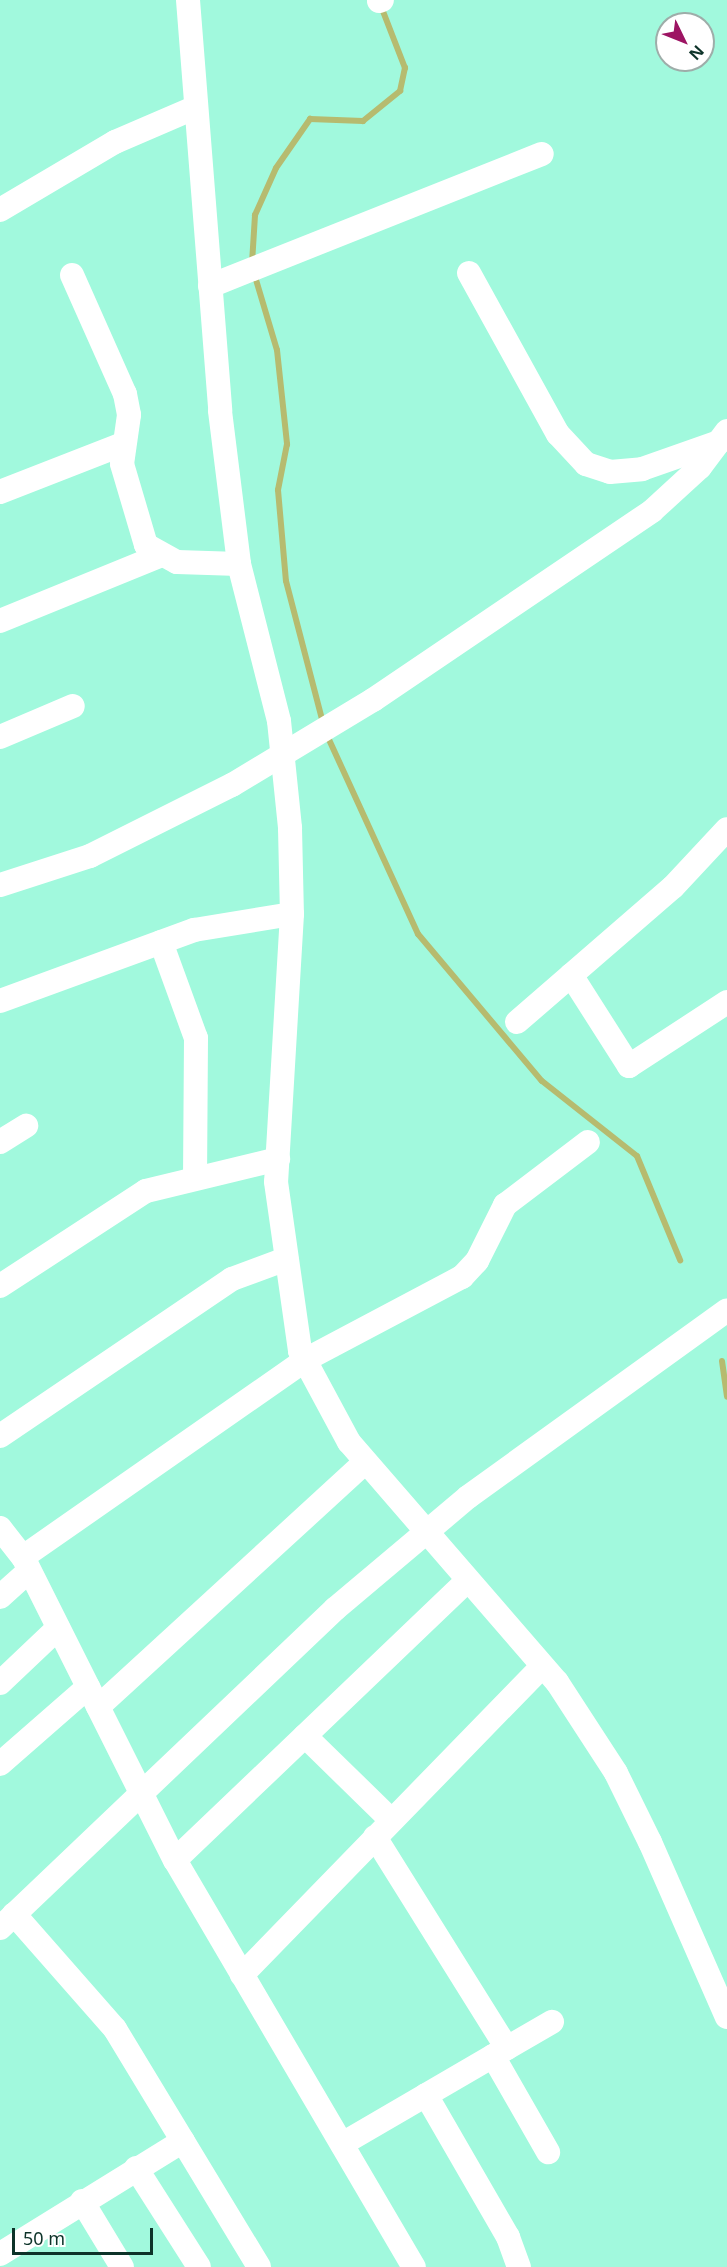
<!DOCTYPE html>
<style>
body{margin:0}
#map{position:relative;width:727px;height:2267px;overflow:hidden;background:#a1f9dd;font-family:"Noto Sans",sans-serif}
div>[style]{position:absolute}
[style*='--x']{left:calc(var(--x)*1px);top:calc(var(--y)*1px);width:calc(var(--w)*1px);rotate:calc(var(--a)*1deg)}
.stream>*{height:6px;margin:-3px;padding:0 3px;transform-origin:3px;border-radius:3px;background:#b6bb6f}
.minor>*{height:24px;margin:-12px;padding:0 12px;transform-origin:12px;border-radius:12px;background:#fff}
span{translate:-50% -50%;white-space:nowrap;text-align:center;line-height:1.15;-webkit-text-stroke:6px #fff;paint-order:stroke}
.north{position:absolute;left:655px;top:12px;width:60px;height:60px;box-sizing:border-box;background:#fff;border:2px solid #9eada9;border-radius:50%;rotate:133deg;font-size:16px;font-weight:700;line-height:24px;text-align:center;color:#0d3329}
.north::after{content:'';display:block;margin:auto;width:21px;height:27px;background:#9d1463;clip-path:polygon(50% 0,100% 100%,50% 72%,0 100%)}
.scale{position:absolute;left:12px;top:2228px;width:141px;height:27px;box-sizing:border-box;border:3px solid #0d3329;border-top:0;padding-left:8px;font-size:18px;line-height:21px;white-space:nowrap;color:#0d3329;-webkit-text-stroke:4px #fff;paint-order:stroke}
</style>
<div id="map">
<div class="stream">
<i style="--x:252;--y:263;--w:48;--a:-86.4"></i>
<i style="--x:255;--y:215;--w:51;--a:-65.9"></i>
<i style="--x:276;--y:168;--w:60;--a:-55.2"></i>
<i style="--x:310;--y:119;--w:53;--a:2.2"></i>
<i style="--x:363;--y:121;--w:48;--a:-39"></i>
<i style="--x:400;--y:91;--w:24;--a:-78"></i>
<i style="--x:405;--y:68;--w:66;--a:-111.2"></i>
<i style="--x:254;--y:273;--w:80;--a:73.4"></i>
<i style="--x:277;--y:350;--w:95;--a:83.9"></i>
<i style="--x:287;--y:444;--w:47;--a:101.1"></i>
<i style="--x:278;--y:490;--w:91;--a:85"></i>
<i style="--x:286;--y:581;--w:147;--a:75.4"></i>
<i style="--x:326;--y:733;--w:221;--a:65.4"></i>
<i style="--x:418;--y:934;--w:192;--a:49.9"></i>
<i style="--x:542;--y:1081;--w:121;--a:38.3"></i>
<i style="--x:637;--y:1156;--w:113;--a:67.5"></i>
<i style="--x:722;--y:1361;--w:36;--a:82"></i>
</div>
<div class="minor">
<i style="--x:188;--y:0;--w:412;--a:85.5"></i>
<i style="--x:220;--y:411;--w:154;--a:82.9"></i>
<i style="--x:239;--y:564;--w:162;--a:75.7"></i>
<i style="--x:279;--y:721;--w:108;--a:84.1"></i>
<i style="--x:290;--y:828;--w:86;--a:88.7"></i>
<i style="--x:292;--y:914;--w:268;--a:93.4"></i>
<i style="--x:276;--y:1182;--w:171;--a:81.9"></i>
<i style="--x:300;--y:1351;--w:103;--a:61.7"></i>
<i style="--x:349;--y:1442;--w:318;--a:49.1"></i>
<i style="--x:557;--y:1682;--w:108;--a:57"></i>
<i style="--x:616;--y:1773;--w:77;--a:63.8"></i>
<i style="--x:650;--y:1842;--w:191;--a:66.3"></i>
<i style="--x:379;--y:1;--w:3;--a:-18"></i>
<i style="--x:0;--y:210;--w:134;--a:-30.6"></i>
<i style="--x:115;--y:142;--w:86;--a:-23.3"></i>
<i style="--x:469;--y:273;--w:184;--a:61.1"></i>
<i style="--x:558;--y:434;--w:41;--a:47"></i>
<i style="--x:586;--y:464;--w:25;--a:18"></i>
<i style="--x:610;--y:472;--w:32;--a:-5"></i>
<i style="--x:642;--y:469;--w:82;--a:-19.3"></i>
<i style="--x:72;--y:275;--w:130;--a:66"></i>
<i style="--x:125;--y:394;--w:21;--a:79"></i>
<i style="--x:129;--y:415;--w:49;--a:98.1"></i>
<i style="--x:122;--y:464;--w:84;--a:73.5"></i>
<i style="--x:146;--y:545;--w:35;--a:29"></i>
<i style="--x:177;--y:562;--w:62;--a:1.8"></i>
<i style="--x:210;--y:286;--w:357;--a:-21.7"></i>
<i style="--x:0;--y:492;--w:132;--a:-21.3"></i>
<i style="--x:0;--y:621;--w:175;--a:-22.2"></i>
<i style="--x:0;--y:737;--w:79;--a:-23"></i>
<i style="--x:0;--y:885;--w:95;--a:-17.9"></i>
<i style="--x:90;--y:856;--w:159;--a:-26.6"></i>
<i style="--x:232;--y:785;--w:165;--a:-31.1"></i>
<i style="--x:373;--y:700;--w:337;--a:-34.1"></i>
<i style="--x:652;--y:511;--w:65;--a:-42.5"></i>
<i style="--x:700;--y:467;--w:45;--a:-53.1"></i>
<i style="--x:161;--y:942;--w:102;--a:70"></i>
<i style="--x:196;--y:1038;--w:139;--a:90.4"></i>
<i style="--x:571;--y:975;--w:108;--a:57.5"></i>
<i style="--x:629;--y:1066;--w:117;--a:-33.1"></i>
<i style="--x:0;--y:1001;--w:207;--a:-20.1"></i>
<i style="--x:194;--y:930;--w:99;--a:-9.3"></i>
<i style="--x:517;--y:1022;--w:206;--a:-40.9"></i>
<i style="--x:673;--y:887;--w:79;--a:-47"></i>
<i style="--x:0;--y:1142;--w:31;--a:-32"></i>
<i style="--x:0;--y:1286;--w:174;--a:-33.1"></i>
<i style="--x:146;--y:1191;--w:136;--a:-13.6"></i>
<i style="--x:0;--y:1436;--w:280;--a:-34.1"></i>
<i style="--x:232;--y:1279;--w:58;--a:-20.3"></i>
<i style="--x:0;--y:1528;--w:37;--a:52"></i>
<i style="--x:23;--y:1557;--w:339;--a:63.4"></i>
<i style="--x:175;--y:1860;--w:472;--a:59.6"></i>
<i style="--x:23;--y:1557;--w:344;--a:-34.9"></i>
<i style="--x:305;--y:1360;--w:178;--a:-27.9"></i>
<i style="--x:462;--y:1277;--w:22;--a:-47"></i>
<i style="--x:477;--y:1261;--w:63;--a:-63.4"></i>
<i style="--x:505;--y:1205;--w:104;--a:-37.2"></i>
<i style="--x:0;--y:1597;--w:39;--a:-42"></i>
<i style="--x:0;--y:1683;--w:80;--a:-43.5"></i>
<i style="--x:98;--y:1707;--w:362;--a:-42.5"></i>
<i style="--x:305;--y:1736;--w:120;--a:44.3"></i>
<i style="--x:0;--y:1764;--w:117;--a:-41.2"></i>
<i style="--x:375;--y:1837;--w:249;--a:58"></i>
<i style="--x:175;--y:1860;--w:405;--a:-43.7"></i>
<i style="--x:14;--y:1914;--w:153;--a:48.7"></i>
<i style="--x:115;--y:2029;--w:278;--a:58.8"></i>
<i style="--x:0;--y:1928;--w:463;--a:-43.6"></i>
<i style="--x:335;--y:1609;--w:174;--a:-40.1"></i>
<i style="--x:468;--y:1497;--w:319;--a:-35.8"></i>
<i style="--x:242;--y:1975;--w:431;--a:-45.8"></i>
<i style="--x:493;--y:2056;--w:111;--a:60.2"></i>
<i style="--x:426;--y:2095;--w:164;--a:60"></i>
<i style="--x:508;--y:2237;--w:32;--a:70"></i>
<i style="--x:342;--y:2144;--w:243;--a:-30.2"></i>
<i style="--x:136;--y:2168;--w:117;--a:57.5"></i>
<i style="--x:82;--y:2201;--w:77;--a:58.8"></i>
<i style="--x:0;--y:2254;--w:215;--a:-31.7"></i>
</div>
<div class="north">N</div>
<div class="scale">50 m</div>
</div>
